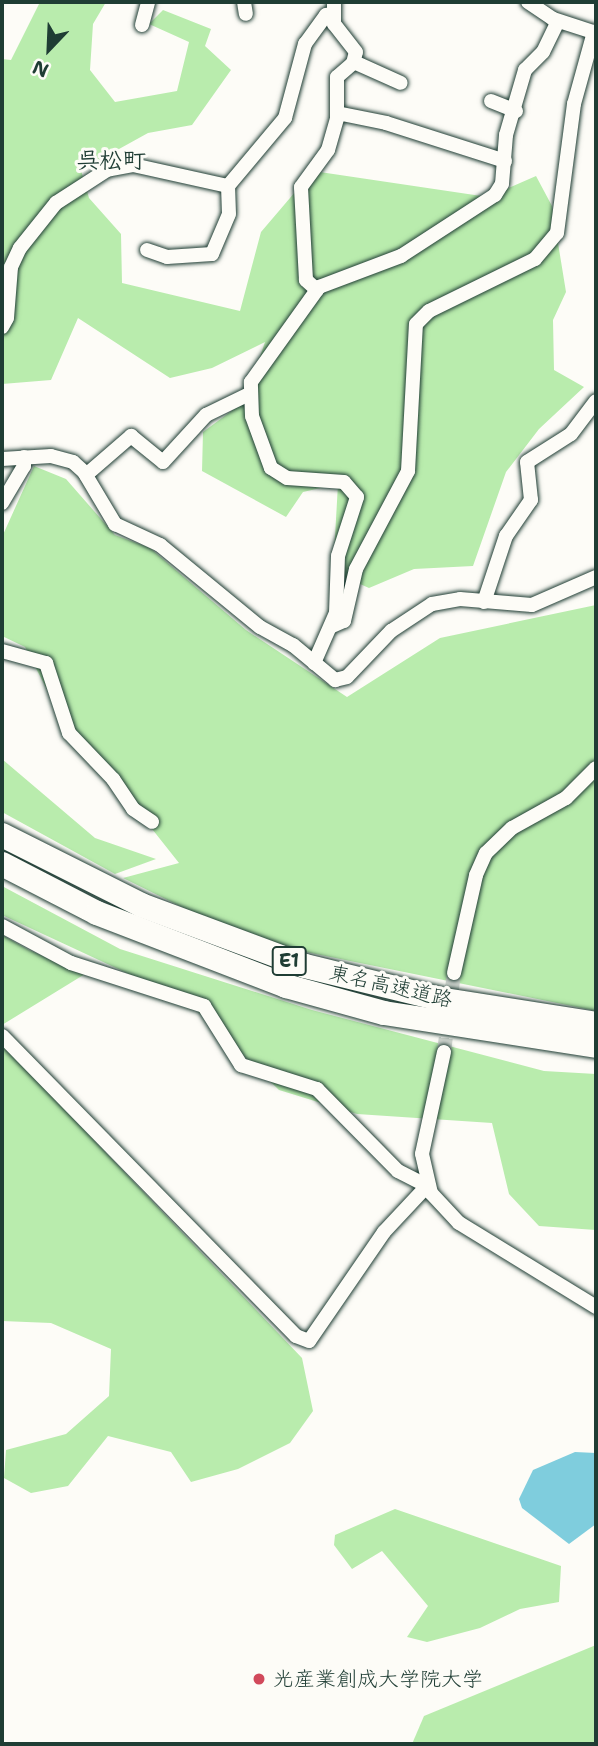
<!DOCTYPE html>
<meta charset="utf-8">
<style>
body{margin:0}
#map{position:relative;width:598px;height:1746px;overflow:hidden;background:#fdfcf7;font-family:"Shantell Sans","Klee One",sans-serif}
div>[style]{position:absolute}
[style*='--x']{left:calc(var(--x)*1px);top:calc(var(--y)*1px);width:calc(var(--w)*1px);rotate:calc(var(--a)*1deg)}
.green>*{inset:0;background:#b9ecad}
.water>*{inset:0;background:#7fcddd}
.minor-tunnel>*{height:14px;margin-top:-7px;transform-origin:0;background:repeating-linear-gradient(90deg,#d1d6d0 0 14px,transparent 0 21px)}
.roads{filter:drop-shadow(0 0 2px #1f3d34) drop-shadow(0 0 2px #1f3d34)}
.minor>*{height:14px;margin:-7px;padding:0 7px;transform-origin:7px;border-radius:7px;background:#fdfcf7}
.motorway>*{height:24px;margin:-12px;padding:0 12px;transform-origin:12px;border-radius:12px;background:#fdfcf7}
.dots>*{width:19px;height:19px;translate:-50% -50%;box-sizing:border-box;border:4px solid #fdfcf7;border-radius:50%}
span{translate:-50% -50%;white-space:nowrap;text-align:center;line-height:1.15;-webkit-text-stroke:6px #fdfcf7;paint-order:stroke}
.shield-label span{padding:2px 5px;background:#fdfcf7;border:2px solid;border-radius:5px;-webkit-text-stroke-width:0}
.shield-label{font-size:19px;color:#1f3d34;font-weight:700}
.street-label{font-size:21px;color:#1f3d34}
.poi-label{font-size:21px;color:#1f3d34}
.left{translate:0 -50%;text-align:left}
.neighbourhood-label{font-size:23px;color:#1f3d34;font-weight:700}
.frame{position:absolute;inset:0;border:4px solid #1f3d34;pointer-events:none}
.north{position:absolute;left:14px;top:14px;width:70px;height:70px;-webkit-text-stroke:5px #fdfcf7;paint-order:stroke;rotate:203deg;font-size:19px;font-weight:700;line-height:28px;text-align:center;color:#1f3d34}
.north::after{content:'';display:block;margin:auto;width:24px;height:32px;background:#1f3d34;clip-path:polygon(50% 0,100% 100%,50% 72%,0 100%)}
</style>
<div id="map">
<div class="green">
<i style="clip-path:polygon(40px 2px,106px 2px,93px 24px,90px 70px,115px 102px,177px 91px,189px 42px,149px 24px,163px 10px,211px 29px,205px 46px,231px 70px,192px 125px,148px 133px,81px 170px,89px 198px,121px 234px,122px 283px,240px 311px,261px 232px,313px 171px,488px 197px,536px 176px,552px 206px,566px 292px,553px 320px,554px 370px,584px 387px,539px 429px,506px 472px,473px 566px,414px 569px,369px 588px,333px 572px,338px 484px,303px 492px,286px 517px,202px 471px,203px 432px,245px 401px,265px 342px,212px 368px,170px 378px,78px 318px,51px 380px,2px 384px,2px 59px,11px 60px)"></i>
<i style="clip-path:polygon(34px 466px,66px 479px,115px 535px,150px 548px,246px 630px,347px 697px,440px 638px,596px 605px,596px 1011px,291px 949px,200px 916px,123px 878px,179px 863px,57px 709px,25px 647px,2px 636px,2px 537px)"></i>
<i style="clip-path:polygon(2px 759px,95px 838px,156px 859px,115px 874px,2px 812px)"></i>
<i style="clip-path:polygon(2px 886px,120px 949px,312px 1010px,544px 1071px,596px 1074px,596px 1230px,539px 1226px,509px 1194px,492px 1123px,357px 1114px,279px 1090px,187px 1001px,2px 915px)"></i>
<i style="clip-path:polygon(2px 935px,29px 950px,85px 974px,2px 1025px)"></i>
<i style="clip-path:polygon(2px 1044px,302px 1358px,313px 1411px,290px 1443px,238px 1469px,191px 1482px,171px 1452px,108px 1436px,68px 1486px,31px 1493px,4px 1478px,6px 1450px,66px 1434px,109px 1396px,111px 1349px,51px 1323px,2px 1321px)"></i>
<i style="clip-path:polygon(395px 1509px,561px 1566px,559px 1602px,520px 1609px,480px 1628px,427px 1642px,407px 1637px,428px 1606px,382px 1551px,352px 1569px,334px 1545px,335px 1535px)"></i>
<i style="clip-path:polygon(596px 1645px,596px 1744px,412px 1744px,424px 1716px)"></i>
</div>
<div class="water">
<i style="clip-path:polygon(575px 1452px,596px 1453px,596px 1524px,569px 1544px,522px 1508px,519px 1499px,533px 1470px)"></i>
</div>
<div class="minor-tunnel">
<i style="--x:444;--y:1052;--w:80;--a:-82.8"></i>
</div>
<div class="roads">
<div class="minor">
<i style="--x:244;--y:2;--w:12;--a:81"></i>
<i style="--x:528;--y:2;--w:30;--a:34"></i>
<i style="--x:553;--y:19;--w:45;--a:18"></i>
<i style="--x:142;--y:25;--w:24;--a:-75"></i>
<i style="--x:354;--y:62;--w:51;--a:24.1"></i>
<i style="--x:491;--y:101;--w:27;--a:22"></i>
<i style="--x:337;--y:113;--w:50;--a:11.5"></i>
<i style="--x:386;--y:123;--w:125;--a:17.7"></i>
<i style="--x:228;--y:186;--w:89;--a:-50"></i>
<i style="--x:285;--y:118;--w:77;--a:-74.9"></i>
<i style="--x:305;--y:44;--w:36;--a:-54"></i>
<i style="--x:326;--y:15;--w:6;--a:0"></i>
<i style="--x:147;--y:250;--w:21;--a:19"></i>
<i style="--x:167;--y:257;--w:45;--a:-3.8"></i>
<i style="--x:212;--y:254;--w:43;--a:-67"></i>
<i style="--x:229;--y:214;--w:28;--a:-92"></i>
<i style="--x:317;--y:290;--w:15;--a:-138"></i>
<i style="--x:306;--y:280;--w:93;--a:-93.1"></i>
<i style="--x:301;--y:187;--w:46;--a:-53.9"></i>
<i style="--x:328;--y:150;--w:33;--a:-74"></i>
<i style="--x:337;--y:118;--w:41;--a:-90"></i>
<i style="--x:337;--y:77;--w:21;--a:-41"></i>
<i style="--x:353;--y:63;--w:11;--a:-75"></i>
<i style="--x:356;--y:52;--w:36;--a:-128"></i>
<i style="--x:334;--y:24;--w:22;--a:-90"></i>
<i style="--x:2;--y:327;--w:10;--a:-61"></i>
<i style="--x:7;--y:318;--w:51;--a:-85.5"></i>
<i style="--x:11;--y:267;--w:21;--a:-65"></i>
<i style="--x:20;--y:248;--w:58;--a:-51.3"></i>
<i style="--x:56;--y:203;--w:61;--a:-32.9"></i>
<i style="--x:107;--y:170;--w:26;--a:-11"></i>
<i style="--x:133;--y:165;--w:97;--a:12.5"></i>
<i style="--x:2;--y:459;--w:49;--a:-3.5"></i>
<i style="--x:51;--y:456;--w:23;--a:15"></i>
<i style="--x:73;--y:462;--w:15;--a:42"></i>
<i style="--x:84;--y:472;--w:61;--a:59.2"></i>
<i style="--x:115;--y:524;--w:50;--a:25"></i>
<i style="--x:160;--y:545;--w:129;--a:39.4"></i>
<i style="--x:260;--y:627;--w:38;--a:29"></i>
<i style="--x:293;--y:645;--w:55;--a:39.8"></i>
<i style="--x:335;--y:680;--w:12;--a:-14"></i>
<i style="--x:347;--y:677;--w:64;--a:-46.3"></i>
<i style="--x:391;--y:631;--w:49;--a:-33.4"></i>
<i style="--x:432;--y:604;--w:28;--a:-10"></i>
<i style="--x:460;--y:599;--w:72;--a:4.8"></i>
<i style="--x:532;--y:605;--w:70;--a:-23.6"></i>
<i style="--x:86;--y:475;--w:60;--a:-40.9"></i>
<i style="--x:131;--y:436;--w:41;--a:39.1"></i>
<i style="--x:163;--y:462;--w:64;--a:-47.5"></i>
<i style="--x:206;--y:415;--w:48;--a:-26"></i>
<i style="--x:2;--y:503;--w:43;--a:-59.3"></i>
<i style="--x:24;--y:466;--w:9;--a:-90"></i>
<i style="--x:484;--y:602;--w:70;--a:-71.6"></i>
<i style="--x:506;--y:536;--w:44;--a:-55.2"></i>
<i style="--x:531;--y:500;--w:38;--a:-96"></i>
<i style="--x:527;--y:462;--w:52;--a:-32.5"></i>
<i style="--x:571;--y:434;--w:41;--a:-52.9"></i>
<i style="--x:332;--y:626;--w:13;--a:-23"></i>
<i style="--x:344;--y:621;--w:53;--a:-77"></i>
<i style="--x:356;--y:569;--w:111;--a:-62"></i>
<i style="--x:408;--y:471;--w:147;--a:-86.9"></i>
<i style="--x:416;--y:324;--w:18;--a:-45"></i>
<i style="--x:429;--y:311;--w:118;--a:-26.1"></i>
<i style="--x:535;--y:259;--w:34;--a:-50"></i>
<i style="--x:557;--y:233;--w:130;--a:-82.5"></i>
<i style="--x:574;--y:104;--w:75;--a:-74.5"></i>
<i style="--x:2;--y:651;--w:46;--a:15.3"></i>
<i style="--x:46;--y:663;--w:74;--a:71.8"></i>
<i style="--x:69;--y:733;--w:64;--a:46.3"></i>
<i style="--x:113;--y:779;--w:36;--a:56"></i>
<i style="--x:133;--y:809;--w:23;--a:34"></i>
<i style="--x:314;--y:663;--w:55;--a:-66.3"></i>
<i style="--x:336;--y:613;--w:57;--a:-88"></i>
<i style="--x:338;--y:556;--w:62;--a:-72.1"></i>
<i style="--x:357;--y:497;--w:20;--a:-131"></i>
<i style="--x:344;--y:482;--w:57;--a:-176"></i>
<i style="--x:287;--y:478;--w:19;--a:-148"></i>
<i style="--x:271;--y:468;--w:55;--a:-110.1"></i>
<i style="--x:252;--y:416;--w:34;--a:-92"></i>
<i style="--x:251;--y:382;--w:117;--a:-54.4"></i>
<i style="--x:319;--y:287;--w:88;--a:-20.7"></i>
<i style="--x:401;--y:256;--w:112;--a:-33"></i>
<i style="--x:495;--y:195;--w:13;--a:-58"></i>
<i style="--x:502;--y:184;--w:49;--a:-85.3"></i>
<i style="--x:506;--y:135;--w:68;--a:-73.7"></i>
<i style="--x:525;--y:70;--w:25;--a:-45"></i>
<i style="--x:543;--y:52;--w:34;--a:-64"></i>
<i style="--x:2;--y:926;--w:78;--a:28.2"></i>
<i style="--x:71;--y:963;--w:140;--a:17.9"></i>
<i style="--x:204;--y:1006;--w:70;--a:57.9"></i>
<i style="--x:241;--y:1065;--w:80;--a:17.5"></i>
<i style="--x:317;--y:1089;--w:115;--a:45.4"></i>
<i style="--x:398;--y:1171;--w:33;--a:27"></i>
<i style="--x:427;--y:1186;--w:63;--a:133.1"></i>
<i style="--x:384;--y:1232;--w:132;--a:124.5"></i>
<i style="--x:309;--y:1341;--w:14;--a:-159"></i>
<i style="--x:296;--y:1336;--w:420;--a:-134.4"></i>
<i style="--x:454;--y:973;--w:100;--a:-77.3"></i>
<i style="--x:476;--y:875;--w:24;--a:-66"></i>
<i style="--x:486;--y:853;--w:36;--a:-44"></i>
<i style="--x:512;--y:828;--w:62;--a:-29.1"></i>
<i style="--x:566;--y:798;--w:42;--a:-45"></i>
<i style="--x:444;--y:1052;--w:104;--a:102.2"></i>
<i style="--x:422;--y:1154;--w:40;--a:77"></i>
<i style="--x:431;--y:1193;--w:41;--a:47"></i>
<i style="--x:459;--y:1223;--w:161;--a:31.5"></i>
</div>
<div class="motorway">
<i style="--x:2;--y:835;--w:156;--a:26.7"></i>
<i style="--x:141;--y:905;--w:175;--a:20.4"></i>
<i style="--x:305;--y:966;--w:144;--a:13.7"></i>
<i style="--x:445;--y:1000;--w:153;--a:9"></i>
<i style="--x:2;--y:864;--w:107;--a:27.3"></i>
<i style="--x:97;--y:913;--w:203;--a:21.1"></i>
<i style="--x:286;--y:986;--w:102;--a:15.4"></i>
<i style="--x:384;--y:1013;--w:215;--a:8.8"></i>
</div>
</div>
<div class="dots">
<i style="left:259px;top:1679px;background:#d1495b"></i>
</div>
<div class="shield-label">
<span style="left:289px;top:961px">E1</span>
</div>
<div class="street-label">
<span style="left:391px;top:986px;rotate:13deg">東名高速道路</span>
</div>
<div class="poi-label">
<span class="left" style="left:273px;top:1679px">光産業創成大学院大学</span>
</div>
<div class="neighbourhood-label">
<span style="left:111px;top:160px">呉松町</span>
</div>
<div class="frame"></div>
<div class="north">N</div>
</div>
